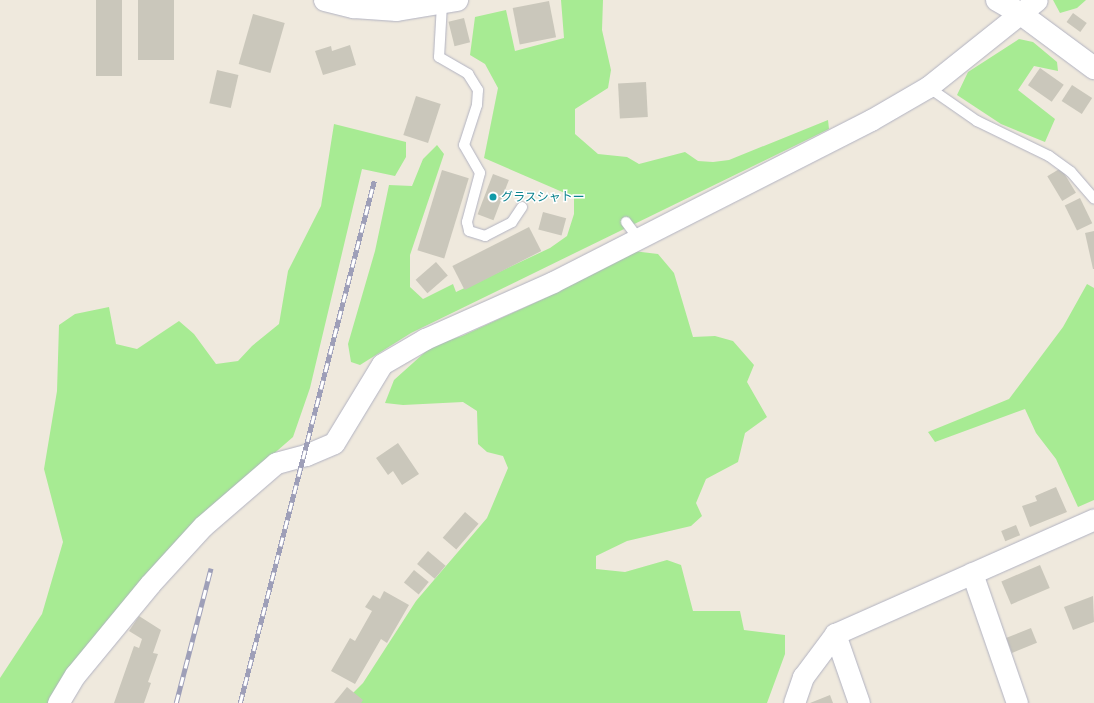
<!DOCTYPE html>
<meta charset="utf-8">
<style>
body{margin:0}
#map{position:relative;width:1094px;height:703px;overflow:hidden;background:#efe9dd;font-family:"Noto Sans","Noto Sans JP",sans-serif}
div>[style]{position:absolute}
[style*='--x']{left:calc(var(--x)*1px);top:calc(var(--y)*1px);width:calc(var(--w)*1px);rotate:calc(var(--a)*1deg)}
.green>*{inset:0;background:#a7eb93}
.building>*{inset:0;background:#cac7bb;transform-origin:0 0}
.roads{filter:drop-shadow(0 0 1px #b1b2c1) drop-shadow(0 0 1px #b1b2c1)}
.lane>*{height:10px;margin:-5px;padding:0 5px;transform-origin:5px;border-radius:5px;background:#fff}
.street>*{height:21px;margin:-10.5px;padding:0 10.5px;transform-origin:10.5px;border-radius:10.5px;background:#fff}
.secondary>*{height:22px;margin:-11px;padding:0 11px;transform-origin:11px;border-radius:11px;background:#fff}
.rail>*{height:4.5px;margin-top:-2.25px;transform-origin:0;background:repeating-linear-gradient(90deg,#fff 0 9px,#9e9fb8 0 18px);box-sizing:border-box;border-block:1px solid #9e9fb8}
.dots>*{width:11px;height:11px;translate:-50% -50%;box-sizing:border-box;border:2px solid #fff;border-radius:50%}
span{translate:-50% -50%;white-space:nowrap;text-align:center;line-height:1.15;-webkit-text-stroke:3px #fff;paint-order:stroke}
.culture-label{font-size:12px;color:#0d838f}
.left{translate:0 -50%;text-align:left}
</style>
<div id="map">
<div class="green">
<i style="clip-path:polygon(561px 0,603px 0,602px 30px,611px 70px,608px 88px,575px 109px,575px 134px,598px 154px,627px 157px,639px 164px,685px 152px,698px 161px,713px 162px,729px 160px,828px 120px,829px 129px,411px 333px,360px 365px,351px 362px,348px 344px,375px 251px,389px 185px,412px 186px,423px 159px,437px 145px,444px 154px,410px 255px,410px 287px,423px 299px,453px 284px,456px 292px,550px 248px,567px 236px,574px 214px,574px 197px,484px 158px,498px 88px,485px 64px,470px 55px,475px 17px,506px 10px,515px 51px,564px 38px)"></i>
<i style="clip-path:polygon(1053px 0,1086px 0,1077px 8px,1060px 13px)"></i>
<i style="clip-path:polygon(1019px 39px,1033px 42px,1057px 62px,1058px 71px,1034px 66px,1018px 90px,1055px 119px,1045px 142px,1001px 124px,957px 95px,968px 72px)"></i>
<i style="clip-path:polygon(334px 124px,406px 142px,406px 157px,395px 176px,362px 169px,310px 388px,293px 437px,270px 457px,51px 703px,0 703px,0 678px,42px 614px,63px 542px,44px 469px,57px 391px,59px 325px,75px 314px,109px 307px,116px 344px,137px 349px,179px 321px,194px 334px,216px 364px,238px 361px,252px 346px,279px 324px,288px 271px,321px 206px)"></i>
<i style="clip-path:polygon(633px 251px,658px 254px,674px 273px,693px 337px,715px 336px,733px 341px,754px 365px,747px 382px,767px 417px,745px 433px,738px 462px,706px 479px,696px 503px,702px 516px,691px 526px,627px 541px,596px 556px,596px 569px,625px 572px,667px 560px,681px 565px,693px 611px,740px 611px,744px 630px,785px 635px,785px 654px,767px 703px,343px 703px,363px 683px,416px 601px,487px 518px,508px 468px,503px 456px,487px 452px,478px 444px,477px 411px,463px 402px,403px 405px,385px 403px,394px 380px,433px 345px,462px 336px,543px 299px)"></i>
<i style="clip-path:polygon(1087px 284px,1094px 288px,1094px 500px,1078px 507px,1056px 459px,1036px 433px,1025px 409px,935px 442px,928px 432px,1009px 399px,1063px 327px)"></i>
</div>
<div class="building">
<i style="left:96px;top:0;width:26px;height:76px"></i>
<i style="left:138px;top:0;width:36px;height:60px"></i>
<i style="left:549px;top:1px;width:37px;height:37px;rotate:79deg"></i>
<i style="left:1073px;top:13px;width:17px;height:11px;rotate:36deg"></i>
<i style="left:253px;top:14px;width:33px;height:52px;rotate:16deg"></i>
<i style="left:464px;top:18px;width:25px;height:16px;rotate:76deg"></i>
<i style="clip-path:polygon(350px 45px,356px 65px,323px 75px,315px 51px,331px 46px,332px 51px)"></i>
<i style="left:1040px;top:68px;width:29px;height:21px;rotate:35deg"></i>
<i style="left:217px;top:70px;width:22px;height:34px;rotate:13deg"></i>
<i style="left:646px;top:82px;width:35px;height:28px;rotate:87deg"></i>
<i style="left:1072px;top:85px;width:24px;height:19px;rotate:33deg"></i>
<i style="left:416px;top:96px;width:26px;height:41px;rotate:18deg"></i>
<i style="left:1061px;top:168px;width:29px;height:16px;rotate:59deg"></i>
<i style="left:442px;top:170px;width:28px;height:84px;rotate:17deg"></i>
<i style="left:493px;top:174px;width:17px;height:43px;rotate:21deg"></i>
<i style="left:1080px;top:198px;width:28px;height:17px;rotate:64deg"></i>
<i style="left:543px;top:212px;width:24px;height:18px;rotate:15deg"></i>
<i style="left:529px;top:227px;width:27px;height:86px;rotate:63deg"></i>
<i style="clip-path:polygon(1094px 231px,1094px 269px,1093px 269px,1085px 233px)"></i>
<i style="left:436px;top:262px;width:18px;height:27px;rotate:49deg"></i>
<i style="clip-path:polygon(398px 443px,419px 474px,402px 485px,393px 471px,388px 475px,376px 458px)"></i>
<i style="clip-path:polygon(1056px 487px,1067px 512px,1030px 527px,1022px 506px,1037px 501px,1035px 496px)"></i>
<i style="left:465px;top:512px;width:18px;height:34px;rotate:41deg"></i>
<i style="left:1016px;top:525px;width:11px;height:16px;rotate:68deg"></i>
<i style="left:428px;top:551px;width:23px;height:17px;rotate:40deg"></i>
<i style="left:1040px;top:565px;width:25px;height:42px;rotate:67deg"></i>
<i style="left:414px;top:570px;width:19px;height:16px;rotate:39deg"></i>
<i style="clip-path:polygon(384px 591px,409px 605px,387px 643px,381px 639px,355px 684px,331px 671px,350px 638px,355px 641px,372px 611px,365px 607px,373px 595px,380px 599px)"></i>
<i style="clip-path:polygon(1093px 596px,1094px 622px,1073px 630px,1064px 607px)"></i>
<i style="clip-path:polygon(139px 616px,161px 630px,153px 653px,158px 654px,148px 682px,151px 683px,144px 703px,114px 703px,134px 646px,139px 648px,142px 639px,129px 631px)"></i>
<i style="left:1031px;top:628px;width:16px;height:27px;rotate:68deg"></i>
<i style="clip-path:polygon(347px 687px,363px 700px,361px 703px,334px 703px)"></i>
<i style="clip-path:polygon(830px 695px,833px 703px,810px 703px)"></i>
</div>
<div class="roads">
<div class="lane">
<i style="--x:442;--y:4;--w:53;--a:93.2"></i>
<i style="--x:439;--y:57;--w:34;--a:30"></i>
<i style="--x:468;--y:74;--w:19;--a:58"></i>
<i style="--x:478;--y:90;--w:15;--a:94"></i>
<i style="--x:477;--y:105;--w:42;--a:108"></i>
<i style="--x:464;--y:145;--w:32;--a:60"></i>
<i style="--x:480;--y:173;--w:51;--a:104.9"></i>
<i style="--x:467;--y:222;--w:9;--a:77"></i>
<i style="--x:469;--y:231;--w:17;--a:17"></i>
<i style="--x:485;--y:236;--w:30;--a:-27"></i>
<i style="--x:512;--y:222;--w:18;--a:-56"></i>
<i style="--x:928;--y:87;--w:60;--a:34.8"></i>
<i style="--x:977;--y:121;--w:80;--a:25.9"></i>
<i style="--x:1049;--y:156;--w:27;--a:36"></i>
<i style="--x:1071;--y:172;--w:35;--a:49"></i>
<i style="--x:626;--y:222;--w:20;--a:53"></i>
</div>
<div class="street">
<i style="--x:972;--y:573;--w:138;--a:70.9"></i>
<i style="--x:835;--y:634;--w:73;--a:70.8"></i>
<i style="--x:58;--y:703;--w:33;--a:-59"></i>
<i style="--x:75;--y:675;--w:118;--a:-50.5"></i>
<i style="--x:150;--y:584;--w:79;--a:-47.6"></i>
<i style="--x:203;--y:526;--w:96;--a:-40.8"></i>
<i style="--x:276;--y:463;--w:31;--a:-15"></i>
<i style="--x:306;--y:455;--w:30;--a:-23"></i>
<i style="--x:334;--y:443;--w:92;--a:-58.7"></i>
<i style="--x:382;--y:364;--w:50;--a:-30.2"></i>
<i style="--x:425;--y:339;--w:140;--a:-24"></i>
<i style="--x:553;--y:282;--w:357;--a:-27"></i>
<i style="--x:871;--y:120;--w:66;--a:-30.1"></i>
<i style="--x:928;--y:87;--w:139;--a:-38.6"></i>
<i style="--x:794;--y:703;--w:28;--a:-71"></i>
<i style="--x:803;--y:677;--w:54;--a:-53.3"></i>
<i style="--x:835;--y:634;--w:283;--a:-23.9"></i>
</div>
<div class="secondary">
<i style="--x:325;--y:0;--w:30;--a:14"></i>
<i style="--x:354;--y:7;--w:43;--a:4"></i>
<i style="--x:397;--y:10;--w:61;--a:-9.5"></i>
<i style="--x:997;--y:0;--w:28;--a:30"></i>
<i style="--x:1021;--y:14;--w:91;--a:36.5"></i>
</div>
</div>
<div class="rail">
<i style="--x:176;--y:703;--w:139;--a:-75.5"></i>
<i style="--x:240;--y:703;--w:539;--a:-75.6"></i>
</div>
<div class="dots">
<i style="left:493px;top:197px;background:#0f9aa8"></i>
</div>
<div class="culture-label">
<span class="left" style="left:501px;top:197px">グラスシャトー</span>
</div>
</div>
